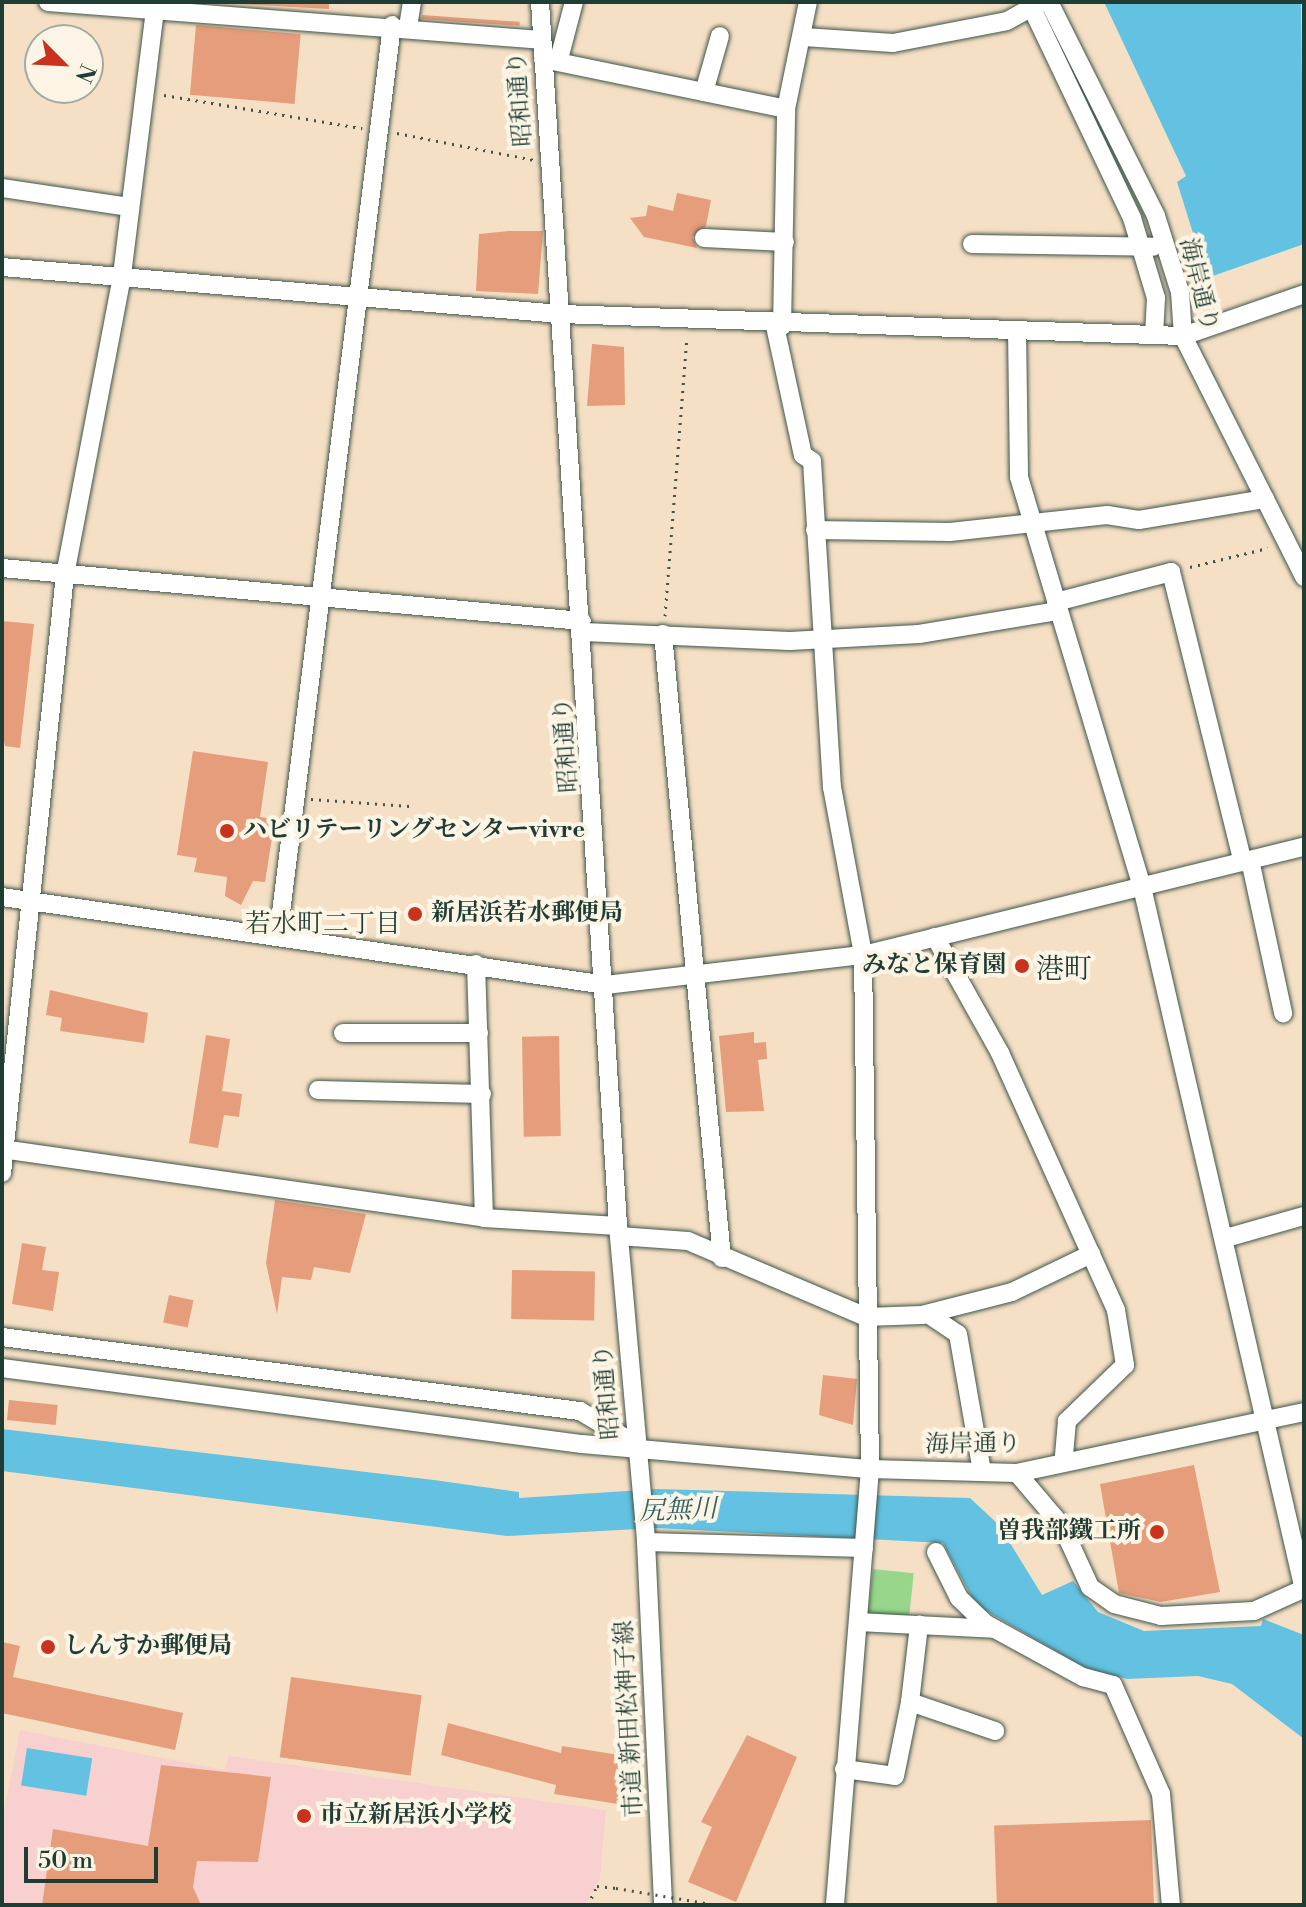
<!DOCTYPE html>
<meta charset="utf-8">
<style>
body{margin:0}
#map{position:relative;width:1306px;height:1907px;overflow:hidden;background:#f6e0c5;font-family:"Libre Bodoni","Noto Serif JP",serif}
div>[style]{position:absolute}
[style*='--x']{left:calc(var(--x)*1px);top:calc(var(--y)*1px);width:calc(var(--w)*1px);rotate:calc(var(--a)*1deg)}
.built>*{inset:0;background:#f7d0cf}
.green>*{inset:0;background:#98d68b;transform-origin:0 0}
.water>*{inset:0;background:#63c2e1;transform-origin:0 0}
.building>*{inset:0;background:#e59d7b;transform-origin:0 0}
.path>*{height:3px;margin-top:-1.5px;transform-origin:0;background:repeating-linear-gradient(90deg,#3f554a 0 2px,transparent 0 8px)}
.roads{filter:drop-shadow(0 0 2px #3f554a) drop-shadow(0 0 2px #3f554a)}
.minor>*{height:18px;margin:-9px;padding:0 9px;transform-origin:9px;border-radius:9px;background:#fff}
.path-bridge>*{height:3px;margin-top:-1.5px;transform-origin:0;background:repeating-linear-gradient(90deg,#3f554a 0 2px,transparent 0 8px)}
.dots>*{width:22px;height:22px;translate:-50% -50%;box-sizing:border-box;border:4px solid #fcf5e5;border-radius:50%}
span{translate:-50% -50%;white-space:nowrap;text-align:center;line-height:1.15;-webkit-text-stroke:8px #fcf5e5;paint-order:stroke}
.street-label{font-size:24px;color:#1f3d34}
.poi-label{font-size:24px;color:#1f3d34;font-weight:700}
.left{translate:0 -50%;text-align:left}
.right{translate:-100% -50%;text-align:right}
.neighbourhood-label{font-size:26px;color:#1f3d34}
.water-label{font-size:26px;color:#305e5f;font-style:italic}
.quarter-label{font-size:28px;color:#1f3d34}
.frame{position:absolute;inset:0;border:4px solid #1f3d34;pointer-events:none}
.north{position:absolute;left:24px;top:24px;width:80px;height:80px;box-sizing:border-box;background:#fcf5e5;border:2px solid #a4ab9e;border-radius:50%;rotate:114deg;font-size:22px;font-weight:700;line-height:32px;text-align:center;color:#1f3d34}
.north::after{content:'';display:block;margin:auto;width:28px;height:36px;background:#c8321e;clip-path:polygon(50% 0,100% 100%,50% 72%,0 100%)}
.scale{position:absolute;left:24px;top:1847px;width:134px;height:36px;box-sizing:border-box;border:4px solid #1f3d34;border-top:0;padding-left:10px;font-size:24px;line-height:28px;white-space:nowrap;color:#1f3d34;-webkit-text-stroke:6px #fcf5e5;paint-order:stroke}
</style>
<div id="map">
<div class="built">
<i style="clip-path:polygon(20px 1730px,224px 1770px,229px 1756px,606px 1810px,600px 1878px,585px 1905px,2px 1905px,2px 1822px)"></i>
</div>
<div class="green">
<i style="left:873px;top:1569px;width:41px;height:47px;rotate:6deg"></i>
</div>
<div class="water">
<i style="clip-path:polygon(1104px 2px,1301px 2px,1304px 244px,1207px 278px,1177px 182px,1186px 176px)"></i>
<i style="clip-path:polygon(2px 1429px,434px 1480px,519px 1492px,519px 1498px,657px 1489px,970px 1498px,999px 1525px,1042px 1595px,1073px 1581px,1098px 1612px,1144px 1631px,1261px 1626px,1263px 1619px,1304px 1635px,1304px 1739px,1232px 1684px,1198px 1676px,1127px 1679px,1087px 1669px,976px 1605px,943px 1543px,657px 1528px,507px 1536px,2px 1471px)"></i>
<i style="left:27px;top:1748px;width:66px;height:38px;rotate:9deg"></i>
</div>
<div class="building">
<i style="clip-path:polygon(204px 2px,329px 2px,329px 9px,398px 13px)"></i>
<i style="left:422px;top:15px;width:98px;height:4px;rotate:4deg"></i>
<i style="left:196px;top:25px;width:105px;height:70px;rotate:5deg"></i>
<i style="clip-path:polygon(677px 193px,711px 200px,706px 226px,692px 237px,697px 248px,644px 237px,630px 218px,646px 216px,648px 205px,673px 211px)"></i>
<i style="clip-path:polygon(509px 231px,543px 231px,538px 294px,476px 291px,479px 234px)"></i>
<i style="clip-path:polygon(592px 344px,624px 347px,625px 405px,587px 406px)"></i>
<i style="clip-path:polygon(2px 621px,34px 624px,20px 748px,5px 746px,2px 731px)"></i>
<i style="clip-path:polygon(193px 751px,268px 762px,260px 817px,275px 819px,265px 882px,253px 881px,241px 905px,225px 896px,227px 877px,194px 872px,197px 858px,177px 855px)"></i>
<i style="clip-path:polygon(50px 990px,148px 1013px,144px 1043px,60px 1031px,62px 1018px,46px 1015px)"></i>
<i style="clip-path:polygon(754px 1032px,754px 1043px,766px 1042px,767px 1059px,758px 1060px,764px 1111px,726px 1112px,719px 1036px)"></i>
<i style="clip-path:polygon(206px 1035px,230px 1039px,222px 1091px,242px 1094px,239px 1117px,224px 1115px,218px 1148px,189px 1143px)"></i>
<i style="left:559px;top:1036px;width:100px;height:37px;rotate:89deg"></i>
<i style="clip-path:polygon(275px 1200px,366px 1214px,350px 1273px,314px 1267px,311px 1280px,282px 1277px,277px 1314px,266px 1263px)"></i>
<i style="clip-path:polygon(22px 1243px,46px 1247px,42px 1270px,59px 1272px,53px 1311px,12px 1304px)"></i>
<i style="left:512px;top:1270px;width:83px;height:49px;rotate:1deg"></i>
<i style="left:169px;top:1295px;width:25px;height:28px;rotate:12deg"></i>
<i style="clip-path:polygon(823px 1375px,857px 1379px,853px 1425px,819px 1415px)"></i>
<i style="left:9px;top:1400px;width:49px;height:20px;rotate:6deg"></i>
<i style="clip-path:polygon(1194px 1465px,1220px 1592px,1161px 1602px,1119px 1593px,1100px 1484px)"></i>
<i style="clip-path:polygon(2px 1642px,20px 1646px,13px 1677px,183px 1713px,175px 1750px,2px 1713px)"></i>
<i style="left:291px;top:1677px;width:132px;height:81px;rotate:8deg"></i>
<i style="clip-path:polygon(448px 1723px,561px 1753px,562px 1746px,626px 1756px,618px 1804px,554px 1794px,556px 1785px,441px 1755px)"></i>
<i style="clip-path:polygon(747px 1735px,797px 1757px,736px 1902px,688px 1882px,712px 1827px,701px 1822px)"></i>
<i style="clip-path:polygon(161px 1765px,271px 1777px,258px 1862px,197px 1861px,193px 1887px,201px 1905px,42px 1905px,53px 1829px,148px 1846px)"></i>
<i style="left:1151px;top:1820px;width:85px;height:157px;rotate:88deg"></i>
</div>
<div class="path">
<i style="--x:164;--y:95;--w:201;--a:9.5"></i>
<i style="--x:397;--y:133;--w:140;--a:11.1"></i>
<i style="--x:1190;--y:567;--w:80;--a:-13.7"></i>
<i style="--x:665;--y:616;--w:280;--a:-85.5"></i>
<i style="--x:311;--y:799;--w:99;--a:4"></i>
<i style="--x:588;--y:1905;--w:21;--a:-65"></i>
<i style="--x:597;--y:1886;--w:19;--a:6"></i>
</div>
<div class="roads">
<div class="minor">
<i style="--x:48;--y:2;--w:494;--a:4.4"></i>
<i style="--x:540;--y:2;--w:1226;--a:86.35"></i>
<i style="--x:618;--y:1226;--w:317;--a:84.9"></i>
<i style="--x:646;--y:1542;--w:363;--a:87.3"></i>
<i style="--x:1029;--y:2;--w:239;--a:64.5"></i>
<i style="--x:1132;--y:218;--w:84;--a:73.3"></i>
<i style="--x:1156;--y:298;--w:37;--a:93"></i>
<i style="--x:1049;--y:2;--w:239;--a:63.4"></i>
<i style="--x:1156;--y:216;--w:80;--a:72.5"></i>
<i style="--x:1180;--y:292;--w:44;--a:86.1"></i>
<i style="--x:1183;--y:336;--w:270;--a:63.3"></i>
<i style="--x:408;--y:27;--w:25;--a:-81"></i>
<i style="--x:804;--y:37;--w:89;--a:3.9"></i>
<i style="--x:893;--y:43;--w:116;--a:-10.9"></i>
<i style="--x:1007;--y:21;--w:39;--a:-29"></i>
<i style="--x:543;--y:59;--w:248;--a:11.6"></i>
<i style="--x:559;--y:59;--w:59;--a:-75.3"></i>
<i style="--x:704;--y:92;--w:58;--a:-74.1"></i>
<i style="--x:2;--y:188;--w:128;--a:8.5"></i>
<i style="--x:704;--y:238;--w:81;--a:2.8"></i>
<i style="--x:972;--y:244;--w:181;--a:0.9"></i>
<i style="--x:2;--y:267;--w:561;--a:4.81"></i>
<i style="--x:561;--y:314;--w:622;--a:2.03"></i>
<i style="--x:1183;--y:336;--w:128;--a:-19.1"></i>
<i style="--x:775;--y:326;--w:132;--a:77.8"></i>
<i style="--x:803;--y:455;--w:11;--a:34"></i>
<i style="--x:812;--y:461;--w:327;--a:86.5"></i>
<i style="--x:832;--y:787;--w:171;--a:79.5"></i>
<i style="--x:863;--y:955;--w:514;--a:89.22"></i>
<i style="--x:870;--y:1469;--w:437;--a:94.6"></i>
<i style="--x:782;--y:326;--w:217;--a:-88.9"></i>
<i style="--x:786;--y:109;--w:109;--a:-78.4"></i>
<i style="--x:1017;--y:330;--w:147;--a:89.2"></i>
<i style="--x:1019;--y:477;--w:428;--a:73.3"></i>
<i style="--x:1142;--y:887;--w:721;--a:77.02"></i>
<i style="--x:815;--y:530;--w:135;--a:0.8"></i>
<i style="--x:950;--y:532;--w:158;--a:-6.2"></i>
<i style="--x:1107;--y:515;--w:32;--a:9"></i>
<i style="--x:1139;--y:520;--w:128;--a:-9.5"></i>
<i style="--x:2;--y:568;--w:582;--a:5.22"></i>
<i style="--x:1056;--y:602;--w:119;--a:-14.6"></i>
<i style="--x:1171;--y:572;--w:299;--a:76.1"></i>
<i style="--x:584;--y:632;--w:206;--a:2.5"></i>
<i style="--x:790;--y:641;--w:129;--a:-3.1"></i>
<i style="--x:919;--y:634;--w:141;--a:-9.4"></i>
<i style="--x:663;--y:634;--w:627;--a:84.6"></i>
<i style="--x:1250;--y:860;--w:157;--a:77.8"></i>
<i style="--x:2;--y:897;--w:610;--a:8.29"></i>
<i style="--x:606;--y:985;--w:259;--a:-6.7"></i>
<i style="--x:863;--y:955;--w:454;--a:-13.8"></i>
<i style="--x:278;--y:937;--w:919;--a:-82.87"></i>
<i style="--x:935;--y:937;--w:133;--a:60.7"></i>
<i style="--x:1000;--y:1053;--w:282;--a:65.7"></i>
<i style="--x:1116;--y:1310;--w:56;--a:80.7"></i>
<i style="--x:1125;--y:1365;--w:81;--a:136"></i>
<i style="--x:1067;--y:1421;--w:38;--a:95"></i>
<i style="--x:476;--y:964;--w:254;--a:88.2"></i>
<i style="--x:343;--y:1033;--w:136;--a:0"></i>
<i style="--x:318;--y:1090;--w:164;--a:1.4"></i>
<i style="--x:2;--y:1149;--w:487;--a:8.1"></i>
<i style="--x:484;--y:1218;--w:134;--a:3.4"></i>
<i style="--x:2;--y:1173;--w:601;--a:-83.99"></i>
<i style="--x:65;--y:575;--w:305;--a:-79.2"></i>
<i style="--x:122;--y:275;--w:275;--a:-82.9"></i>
<i style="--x:619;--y:1236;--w:69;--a:4.1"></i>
<i style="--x:688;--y:1241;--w:194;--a:23.1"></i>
<i style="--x:866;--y:1317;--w:56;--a:-2"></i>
<i style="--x:922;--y:1315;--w:93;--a:-14.3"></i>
<i style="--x:1012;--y:1292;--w:88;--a:-25.7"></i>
<i style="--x:1226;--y:1238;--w:81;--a:-15.8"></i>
<i style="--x:928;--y:1314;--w:36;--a:34"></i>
<i style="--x:958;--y:1334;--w:140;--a:80.1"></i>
<i style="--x:2;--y:1337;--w:583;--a:7.3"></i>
<i style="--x:580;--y:1411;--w:63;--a:30.7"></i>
<i style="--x:2;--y:1368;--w:585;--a:7.47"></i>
<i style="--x:582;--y:1444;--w:289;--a:5"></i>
<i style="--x:870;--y:1469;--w:147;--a:1.6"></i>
<i style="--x:1017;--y:1473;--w:293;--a:-12"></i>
<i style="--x:1017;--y:1473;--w:70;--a:49.7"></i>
<i style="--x:1062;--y:1526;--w:67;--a:65.3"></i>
<i style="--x:1090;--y:1587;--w:29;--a:35"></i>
<i style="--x:1114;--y:1604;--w:49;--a:14.3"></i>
<i style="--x:1161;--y:1616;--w:93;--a:-3.1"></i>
<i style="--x:1254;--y:1611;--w:54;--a:-24.2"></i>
<i style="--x:646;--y:1542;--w:218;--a:1.6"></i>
<i style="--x:936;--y:1552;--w:51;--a:63.4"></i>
<i style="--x:959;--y:1598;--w:37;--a:44"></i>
<i style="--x:986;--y:1624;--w:111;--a:28.7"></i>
<i style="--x:1083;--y:1677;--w:31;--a:15"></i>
<i style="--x:1113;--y:1685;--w:119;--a:66.2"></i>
<i style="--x:1161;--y:1794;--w:111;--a:84.9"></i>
<i style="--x:858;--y:1622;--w:136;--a:2.9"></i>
<i style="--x:910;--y:1702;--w:78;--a:-83.3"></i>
<i style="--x:844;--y:1769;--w:51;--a:7.8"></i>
<i style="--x:895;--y:1776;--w:76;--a:-78.5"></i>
<i style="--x:910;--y:1702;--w:90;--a:18.8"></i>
</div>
</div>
<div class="path-bridge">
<i style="--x:616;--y:1888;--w:103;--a:9.5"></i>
</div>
<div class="dots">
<i style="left:227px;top:831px;background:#c8321e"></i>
<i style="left:415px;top:914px;background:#c8321e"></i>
<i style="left:1022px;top:966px;background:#c8321e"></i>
<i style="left:1157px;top:1532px;background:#c8321e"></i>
<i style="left:48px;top:1647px;background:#c8321e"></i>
<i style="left:304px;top:1816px;background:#c8321e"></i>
</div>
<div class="street-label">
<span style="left:521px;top:99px;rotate:-94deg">昭和通り</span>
<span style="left:1198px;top:285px;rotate:76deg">海岸通り</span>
<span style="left:567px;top:745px;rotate:-94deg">昭和通り</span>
<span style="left:608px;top:1392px;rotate:-95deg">昭和通り</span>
<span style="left:973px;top:1445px;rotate:-1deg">海岸通り</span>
<span style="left:630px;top:1719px;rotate:-93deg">市道 新田松神子線</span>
</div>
<div class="poi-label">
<span class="left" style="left:243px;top:831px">ハビリテーリングセンターvivre</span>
<span class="left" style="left:431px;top:914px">新居浜若水郵便局</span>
<span class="right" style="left:1006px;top:966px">みなと保育園</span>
<span class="right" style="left:1141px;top:1532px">曽我部鐵工所</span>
<span class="left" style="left:64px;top:1647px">しんすか郵便局</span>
<span class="left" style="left:320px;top:1816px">市立新居浜小学校</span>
</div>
<div class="neighbourhood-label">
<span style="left:323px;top:925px">若水町二丁目</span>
</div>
<div class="water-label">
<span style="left:678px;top:1511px;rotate:-2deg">尻無川</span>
</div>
<div class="quarter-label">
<span style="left:1064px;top:970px">港町</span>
</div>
<div class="frame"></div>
<div class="north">N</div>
<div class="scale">50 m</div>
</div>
